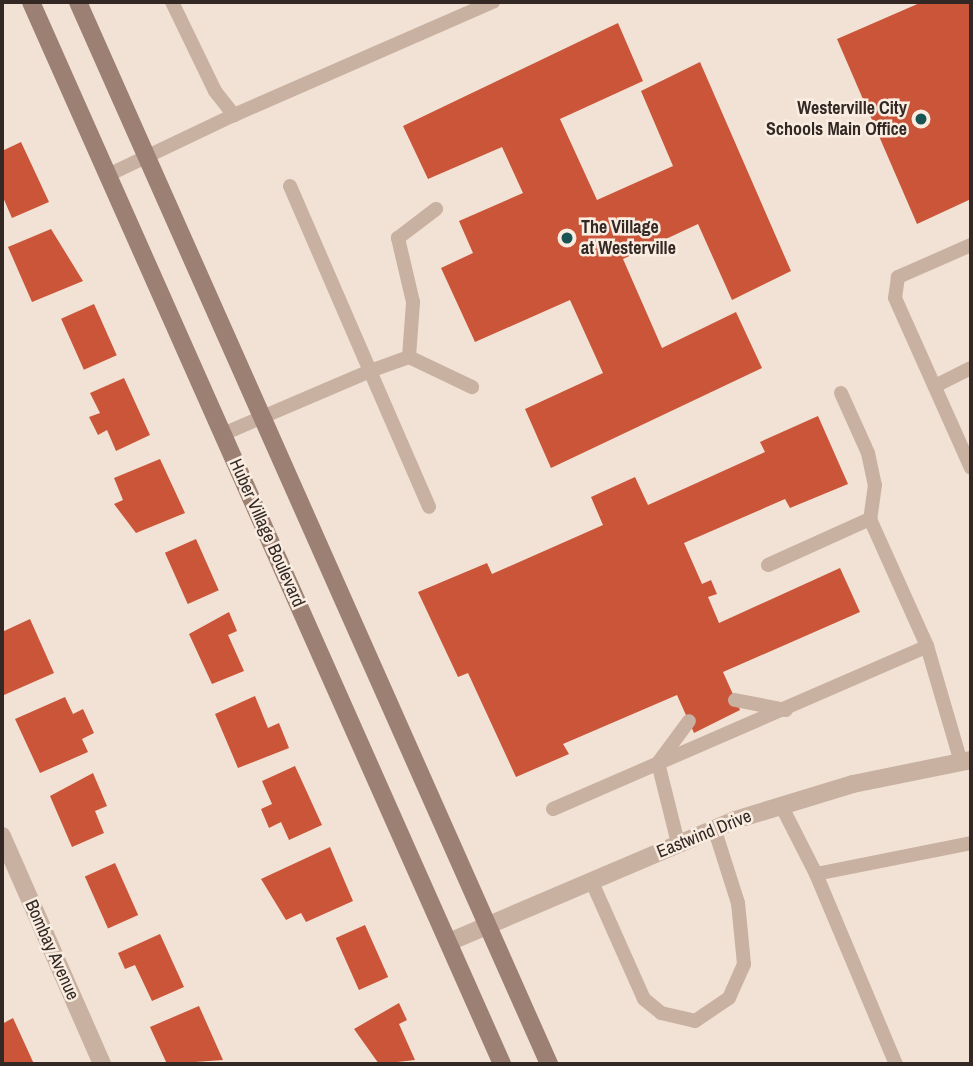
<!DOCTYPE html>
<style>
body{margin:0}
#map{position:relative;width:973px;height:1066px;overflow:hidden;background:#f1e2d5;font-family:"Archivo Narrow",sans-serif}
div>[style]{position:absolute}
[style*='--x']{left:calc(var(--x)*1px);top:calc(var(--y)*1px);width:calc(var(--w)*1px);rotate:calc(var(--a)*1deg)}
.building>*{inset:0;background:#ca5539;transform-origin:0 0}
.lane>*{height:14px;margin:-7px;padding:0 7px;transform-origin:7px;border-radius:7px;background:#c9b1a1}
.street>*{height:18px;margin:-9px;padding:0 9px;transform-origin:9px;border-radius:9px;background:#c9b1a1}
.secondary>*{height:18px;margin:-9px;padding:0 9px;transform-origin:9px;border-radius:9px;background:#9c8073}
.dots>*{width:19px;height:19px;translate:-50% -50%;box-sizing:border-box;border:4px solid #f9ede1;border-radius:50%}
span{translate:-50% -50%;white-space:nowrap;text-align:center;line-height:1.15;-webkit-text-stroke:5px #f9ede1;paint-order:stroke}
.poi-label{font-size:18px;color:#332824;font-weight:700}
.right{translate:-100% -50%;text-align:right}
.left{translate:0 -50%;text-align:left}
.street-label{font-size:18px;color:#332824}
.frame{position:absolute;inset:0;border:4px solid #332824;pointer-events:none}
</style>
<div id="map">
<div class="building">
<i style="clip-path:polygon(922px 2px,971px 2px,971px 199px,917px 224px,837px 39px)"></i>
<i style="clip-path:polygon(618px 23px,643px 81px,560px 119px,597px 200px,673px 166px,641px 91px,700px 62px,791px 271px,732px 300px,698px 224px,623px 259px,662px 348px,736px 312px,762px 368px,551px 468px,525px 409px,603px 373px,570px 300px,475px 342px,441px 268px,473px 253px,459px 221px,523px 193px,502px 147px,428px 179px,403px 126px)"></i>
<i style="clip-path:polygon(21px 142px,49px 202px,12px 218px,2px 195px,2px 151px)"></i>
<i style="clip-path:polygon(51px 229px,83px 281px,32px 302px,8px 247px)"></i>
<i style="left:94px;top:304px;width:56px;height:36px;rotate:66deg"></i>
<i style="clip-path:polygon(124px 378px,150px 435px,116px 451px,107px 430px,98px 435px,89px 417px,100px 413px,90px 393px)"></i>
<i style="clip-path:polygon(818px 416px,848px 484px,790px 508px,785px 499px,684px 543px,702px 584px,711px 580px,717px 594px,708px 597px,719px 623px,840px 568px,860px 612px,723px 672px,740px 710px,694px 733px,677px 695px,563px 744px,569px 754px,516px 777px,468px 673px,458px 677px,418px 592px,487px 563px,492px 574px,603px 525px,591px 497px,635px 477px,648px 505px,765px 452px,760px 442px)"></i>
<i style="clip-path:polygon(160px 459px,185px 513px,136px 533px,114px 504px,123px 500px,114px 478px)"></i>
<i style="left:196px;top:539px;width:56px;height:34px;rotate:66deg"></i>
<i style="clip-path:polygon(229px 612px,237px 631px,228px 635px,244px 671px,212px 684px,189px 634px)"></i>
<i style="clip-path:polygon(30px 619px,54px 673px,4px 695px,2px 632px)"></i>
<i style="clip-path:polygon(255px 696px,268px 728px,279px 723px,289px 748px,238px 768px,215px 714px)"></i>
<i style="clip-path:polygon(65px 697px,73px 714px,83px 709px,94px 733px,82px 739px,88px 752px,40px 773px,15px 719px)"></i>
<i style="clip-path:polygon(295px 766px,322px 825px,289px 840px,281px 822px,269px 828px,261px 809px,272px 804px,262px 781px)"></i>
<i style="clip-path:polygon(93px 773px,107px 806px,95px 811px,104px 833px,72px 847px,50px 796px)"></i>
<i style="clip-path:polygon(330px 847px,353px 901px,306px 922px,301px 913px,286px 920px,261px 879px)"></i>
<i style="left:115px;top:863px;width:57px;height:33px;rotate:66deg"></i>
<i style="left:365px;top:925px;width:57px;height:32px;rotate:66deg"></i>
<i style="clip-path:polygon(160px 934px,184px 987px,152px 1001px,135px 965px,125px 969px,118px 953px)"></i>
<i style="clip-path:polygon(399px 1003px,407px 1020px,399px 1024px,415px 1060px,379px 1064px,354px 1029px)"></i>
<i style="clip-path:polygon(199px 1006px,223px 1060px,167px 1064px,150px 1027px)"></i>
<i style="clip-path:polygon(13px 1018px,34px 1064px,2px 1064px,2px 1024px)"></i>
</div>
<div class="lane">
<i style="--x:172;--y:2;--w:99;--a:64.2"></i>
<i style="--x:215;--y:91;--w:31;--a:52"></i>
<i style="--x:234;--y:115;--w:283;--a:-23.6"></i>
<i style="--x:108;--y:175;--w:140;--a:-25.5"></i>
<i style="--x:290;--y:186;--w:202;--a:66.6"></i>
<i style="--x:370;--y:371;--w:41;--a:-19.7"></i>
<i style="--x:409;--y:357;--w:70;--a:25.5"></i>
<i style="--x:971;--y:245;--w:80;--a:156.3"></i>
<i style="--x:898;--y:277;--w:21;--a:98"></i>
<i style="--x:895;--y:298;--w:186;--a:65.9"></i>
<i style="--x:409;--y:357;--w:55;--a:-85.8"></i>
<i style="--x:413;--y:302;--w:66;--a:-103.2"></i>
<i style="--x:398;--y:238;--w:48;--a:-37.3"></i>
<i style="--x:935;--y:386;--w:40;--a:-26.6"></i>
<i style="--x:841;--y:393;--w:66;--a:65.8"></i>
<i style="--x:868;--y:453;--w:33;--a:78"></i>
<i style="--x:875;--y:485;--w:34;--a:98"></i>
<i style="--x:870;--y:519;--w:139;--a:65.8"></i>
<i style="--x:927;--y:646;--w:121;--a:73.7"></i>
<i style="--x:223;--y:434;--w:160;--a:-23.2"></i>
<i style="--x:370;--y:371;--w:148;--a:66.5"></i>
<i style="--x:768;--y:565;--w:112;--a:-24.3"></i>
<i style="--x:735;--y:700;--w:52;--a:11.1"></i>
<i style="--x:781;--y:805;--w:77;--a:63.1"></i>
<i style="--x:816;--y:874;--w:158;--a:-11.3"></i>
<i style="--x:553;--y:809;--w:408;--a:-23.5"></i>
<i style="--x:678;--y:843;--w:82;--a:-104"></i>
<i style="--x:658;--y:763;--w:52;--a:-53.6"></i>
<i style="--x:816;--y:874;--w:206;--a:67.2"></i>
<i style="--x:591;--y:880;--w:130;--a:66"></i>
<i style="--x:644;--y:999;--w:22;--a:39"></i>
<i style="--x:661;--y:1013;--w:35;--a:13"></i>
<i style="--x:695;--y:1021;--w:41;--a:-34.1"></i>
<i style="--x:729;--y:998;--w:37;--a:-66"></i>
<i style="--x:744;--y:964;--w:61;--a:-95.6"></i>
<i style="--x:738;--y:903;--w:79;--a:-107.7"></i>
</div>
<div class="street">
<i style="--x:2;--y:836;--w:249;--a:66.3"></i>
<i style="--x:449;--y:942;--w:311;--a:-23.1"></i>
<i style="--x:735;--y:820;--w:123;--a:-17"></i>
<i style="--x:853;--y:784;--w:120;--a:-11.5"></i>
</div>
<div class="secondary">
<i style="--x:31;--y:2;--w:1162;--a:66.08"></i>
<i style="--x:78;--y:2;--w:1162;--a:66.08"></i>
</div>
<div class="dots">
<i style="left:921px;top:119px;background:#195455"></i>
<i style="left:567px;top:238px;background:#195455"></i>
</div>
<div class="poi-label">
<span class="right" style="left:907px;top:119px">Westerville City<br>Schools Main Office</span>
<span class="left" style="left:581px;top:238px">The Village<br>at Westerville</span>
</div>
<div class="street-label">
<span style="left:267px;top:533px;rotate:66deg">Huber Village Boulevard</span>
<span style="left:704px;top:834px;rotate:-22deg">Eastwind Drive</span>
<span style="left:52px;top:950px;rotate:66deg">Bombay Avenue</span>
</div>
<div class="frame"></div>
</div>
